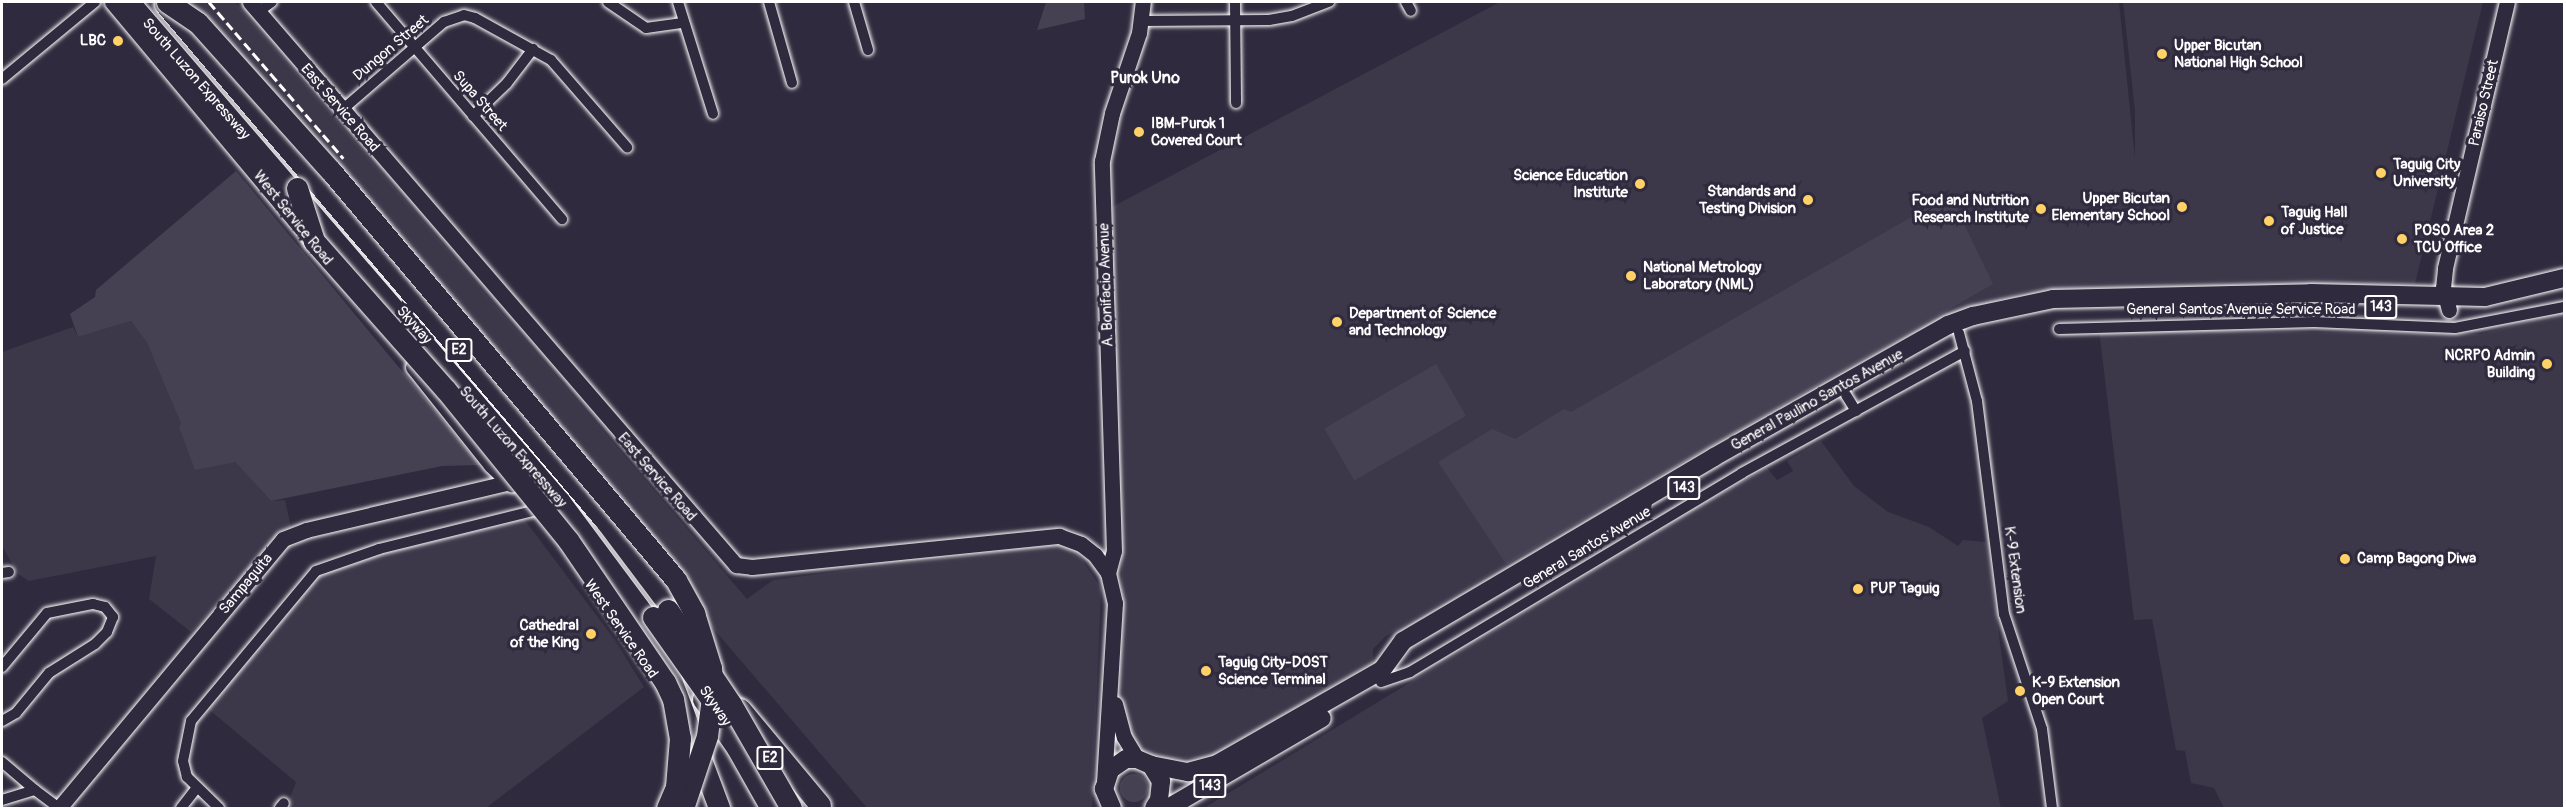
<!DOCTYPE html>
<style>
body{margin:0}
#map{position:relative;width:2566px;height:810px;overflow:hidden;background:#2f2a3d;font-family:Pangolin,sans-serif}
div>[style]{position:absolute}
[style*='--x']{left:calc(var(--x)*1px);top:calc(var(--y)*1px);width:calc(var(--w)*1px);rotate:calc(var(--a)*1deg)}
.built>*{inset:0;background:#3c3749}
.green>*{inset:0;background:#464152;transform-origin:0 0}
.round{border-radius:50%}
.roads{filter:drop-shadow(0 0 2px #fff) drop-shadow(0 0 2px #fff)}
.street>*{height:10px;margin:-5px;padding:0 5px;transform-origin:5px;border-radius:5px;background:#2f2a3d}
.secondary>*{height:15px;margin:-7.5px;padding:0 7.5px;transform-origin:7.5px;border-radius:7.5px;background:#2f2a3d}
.primary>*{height:18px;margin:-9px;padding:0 9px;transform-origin:9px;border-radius:9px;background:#2f2a3d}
.highway>*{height:21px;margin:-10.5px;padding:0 10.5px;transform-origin:10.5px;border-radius:10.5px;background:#2f2a3d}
.rail>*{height:3px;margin-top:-1.5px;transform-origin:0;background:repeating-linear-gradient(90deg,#fff 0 9px,transparent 0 13.5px)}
.bridges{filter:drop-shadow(0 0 2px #fff) drop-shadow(0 0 2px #fff)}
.highway-bridge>*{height:21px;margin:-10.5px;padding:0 10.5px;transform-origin:10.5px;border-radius:10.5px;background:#2f2a3d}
.dots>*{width:16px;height:16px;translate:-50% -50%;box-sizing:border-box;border:3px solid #2f2a3d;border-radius:50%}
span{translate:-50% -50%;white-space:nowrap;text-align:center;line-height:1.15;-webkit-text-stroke:6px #2f2a3d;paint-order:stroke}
.shield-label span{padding:2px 4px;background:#2f2a3d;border:2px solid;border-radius:4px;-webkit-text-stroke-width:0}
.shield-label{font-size:14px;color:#fff;font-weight:700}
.poi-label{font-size:15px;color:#fff;font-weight:700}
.right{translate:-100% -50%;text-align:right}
.left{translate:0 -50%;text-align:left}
.street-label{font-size:15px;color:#fff}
.neighbourhood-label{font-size:16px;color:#fff;font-weight:700}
.frame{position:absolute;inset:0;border:3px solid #fff;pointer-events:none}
</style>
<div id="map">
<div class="built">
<i style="clip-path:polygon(177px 2px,235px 2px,747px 599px,773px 580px,1057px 544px,1076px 551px,1101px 588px,1092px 808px,867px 808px)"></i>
<i style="clip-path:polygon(1500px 2px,2119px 2px,2135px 159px,2135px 111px,2123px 2px,2483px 2px,2415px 284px,2051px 289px,2025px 292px,1943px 317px,1760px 415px,1386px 636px,1373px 649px,1373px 662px,1209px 757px,1167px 759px,1146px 751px,1133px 742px,1119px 705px,1122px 561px,1112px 207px)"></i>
<i style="clip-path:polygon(2564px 312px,2564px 808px,2224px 808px,2214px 788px,2191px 783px,2185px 751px,2176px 750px,2152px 619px,2134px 620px,2099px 330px,2481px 334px)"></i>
<i style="clip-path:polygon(131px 321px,147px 343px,182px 423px,179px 427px,235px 462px,271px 501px,285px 500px,291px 527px,283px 530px,191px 632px,149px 599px,156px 556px,29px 581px,18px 574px,2px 546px,2px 352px,73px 327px,78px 337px)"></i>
<i style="clip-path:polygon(1821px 441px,1854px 486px,1888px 512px,1929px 527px,1958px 546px,1963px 540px,1986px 542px,2008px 701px,1982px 718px,2001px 808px,1204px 808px,1703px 504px,1767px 468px,1777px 480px,1786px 475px,1793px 471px,1787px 461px)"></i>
<i style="clip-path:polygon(524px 519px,615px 640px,644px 687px,486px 808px,286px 808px,296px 782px,206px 707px,324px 566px)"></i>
</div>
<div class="green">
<i style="clip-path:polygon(1046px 2px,1084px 2px,1085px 19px,1037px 30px)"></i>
<i style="clip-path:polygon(236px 171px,343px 300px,480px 465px,442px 466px,271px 501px,235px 462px,195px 470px,179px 427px,181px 423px,147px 343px,131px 321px,78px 337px,70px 314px,95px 297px,96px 290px)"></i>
<i style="clip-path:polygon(1950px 195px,1993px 284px,1506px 564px,1438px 462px,1492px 429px,1515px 439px,1564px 409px,1571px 412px)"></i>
<i style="left:1436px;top:364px;width:60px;height:129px;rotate:60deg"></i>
<i class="round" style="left:1120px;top:774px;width:28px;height:28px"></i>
</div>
<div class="roads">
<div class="street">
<i style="--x:376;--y:2;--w:286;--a:49.4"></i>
<i style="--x:608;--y:2;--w:46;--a:34.4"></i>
<i style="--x:646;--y:28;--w:37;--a:-8"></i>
<i style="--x:678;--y:2;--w:117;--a:72.6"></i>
<i style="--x:769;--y:2;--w:84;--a:74.1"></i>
<i style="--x:854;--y:2;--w:50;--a:73.7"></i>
<i style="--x:1235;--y:2;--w:101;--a:89.4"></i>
<i style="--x:1406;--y:2;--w:10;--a:61"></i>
<i style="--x:258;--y:12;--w:17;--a:-36"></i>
<i style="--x:1142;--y:21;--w:127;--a:-0.5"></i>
<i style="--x:1269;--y:20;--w:23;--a:-10"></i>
<i style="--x:1292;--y:16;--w:40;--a:-21"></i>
<i style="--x:2;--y:79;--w:121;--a:-39.6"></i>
<i style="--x:342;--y:110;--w:135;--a:-40.8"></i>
<i style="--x:444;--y:22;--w:21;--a:-19"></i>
<i style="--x:464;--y:15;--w:11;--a:15"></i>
<i style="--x:475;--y:18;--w:87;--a:28.9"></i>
<i style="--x:551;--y:60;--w:116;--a:48.9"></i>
<i style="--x:473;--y:116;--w:47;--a:-44.1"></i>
<i style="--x:507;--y:83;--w:43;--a:-52.6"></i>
<i style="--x:2059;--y:329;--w:255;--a:-1.6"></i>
<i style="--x:2314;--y:322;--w:141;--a:2.4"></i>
<i style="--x:2455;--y:328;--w:111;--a:-10.9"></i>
<i style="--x:1959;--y:333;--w:70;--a:75.2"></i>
<i style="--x:1977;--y:401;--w:215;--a:82.8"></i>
<i style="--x:2004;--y:614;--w:121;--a:71.7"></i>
<i style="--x:2042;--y:729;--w:80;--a:82.8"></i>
<i style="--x:1846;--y:395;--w:19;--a:58"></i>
<i style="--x:2;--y:573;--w:7;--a:-8"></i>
<i style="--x:2;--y:667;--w:70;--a:-50.2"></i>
<i style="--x:47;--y:613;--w:47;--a:-11.1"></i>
<i style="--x:93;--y:604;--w:12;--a:14"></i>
<i style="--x:105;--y:607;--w:13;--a:51"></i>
<i style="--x:113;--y:617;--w:16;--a:112"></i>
<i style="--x:107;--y:632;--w:17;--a:135"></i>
<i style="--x:95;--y:644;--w:54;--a:147.8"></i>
<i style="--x:49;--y:673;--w:52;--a:129.5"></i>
<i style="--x:16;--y:713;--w:16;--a:150"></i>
<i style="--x:1381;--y:682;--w:31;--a:-19"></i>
<i style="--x:1410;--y:672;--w:387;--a:-30.9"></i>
<i style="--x:1742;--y:473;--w:254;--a:-28.7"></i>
<i style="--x:2;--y:762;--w:43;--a:40.3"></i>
<i style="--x:2;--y:800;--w:34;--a:-17"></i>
<i style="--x:35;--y:790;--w:30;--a:37"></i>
<i style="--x:181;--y:808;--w:24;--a:-52"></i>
<i style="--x:219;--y:808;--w:45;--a:-135.9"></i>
<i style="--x:187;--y:777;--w:16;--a:-104"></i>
<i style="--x:183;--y:761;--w:41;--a:-78.7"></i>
<i style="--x:191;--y:721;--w:195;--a:-50.2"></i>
<i style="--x:316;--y:571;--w:67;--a:-19.2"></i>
<i style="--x:379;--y:549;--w:159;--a:-13.9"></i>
<i style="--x:280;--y:808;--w:6;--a:-51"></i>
</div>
<div class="secondary">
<i style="--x:112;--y:2;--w:309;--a:50.1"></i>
<i style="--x:250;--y:2;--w:744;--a:49.2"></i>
<i style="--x:736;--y:565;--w:16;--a:7"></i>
<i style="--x:752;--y:567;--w:309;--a:-5.8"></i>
<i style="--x:1059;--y:536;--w:23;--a:20"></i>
<i style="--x:1081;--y:544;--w:18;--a:38"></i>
<i style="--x:1095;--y:555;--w:22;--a:54"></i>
<i style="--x:1108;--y:573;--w:31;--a:77"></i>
<i style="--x:1115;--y:603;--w:178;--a:93.5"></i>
<i style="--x:2449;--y:310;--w:23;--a:-105"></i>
<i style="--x:2443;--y:288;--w:20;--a:-84"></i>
<i style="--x:2445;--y:268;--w:273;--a:-76.9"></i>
<i style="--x:413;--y:367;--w:125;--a:51.5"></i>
<i style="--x:491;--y:465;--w:28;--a:44"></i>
<i style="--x:1108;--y:573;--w:23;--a:-75"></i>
<i style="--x:1114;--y:551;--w:390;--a:-91.8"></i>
<i style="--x:1102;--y:161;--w:49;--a:-78.2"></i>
<i style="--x:1112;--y:113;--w:84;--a:-71.4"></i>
<i style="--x:1139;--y:33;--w:31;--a:-83"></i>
<i style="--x:1115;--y:704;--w:34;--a:75"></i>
<i style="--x:1124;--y:737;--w:26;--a:59"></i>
<i style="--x:59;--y:808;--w:350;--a:-50.2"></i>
<i style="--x:283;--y:539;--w:25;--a:-21"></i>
<i style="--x:306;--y:530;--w:210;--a:-13.2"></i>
</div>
<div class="primary">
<i style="--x:1151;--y:765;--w:38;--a:11"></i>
<i style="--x:1188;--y:772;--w:30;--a:-15"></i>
<i style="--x:1217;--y:764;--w:190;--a:-29.7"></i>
<i style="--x:1382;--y:670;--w:36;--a:-54"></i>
<i style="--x:1403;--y:641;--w:361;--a:-30.6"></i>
<i style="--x:1714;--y:457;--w:269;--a:-29.4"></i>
<i style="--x:1948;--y:325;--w:27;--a:-20"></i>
<i style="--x:1973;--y:316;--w:82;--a:-12"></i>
<i style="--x:2053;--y:299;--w:258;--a:-1.3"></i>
<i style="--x:2311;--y:293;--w:174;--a:1.3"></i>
<i style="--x:2485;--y:297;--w:81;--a:-13.5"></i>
<i style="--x:1112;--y:808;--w:21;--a:-113"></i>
<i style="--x:1104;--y:789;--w:20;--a:-72"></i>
<i style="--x:1110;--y:770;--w:19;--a:-35"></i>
<i style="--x:1126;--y:759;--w:11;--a:0"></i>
<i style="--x:1137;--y:759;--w:15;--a:23"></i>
<i style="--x:1151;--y:765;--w:19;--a:58"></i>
<i style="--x:1161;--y:781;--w:19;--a:96"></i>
<i style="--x:1159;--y:800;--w:9;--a:122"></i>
<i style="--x:1168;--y:808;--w:178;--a:-30.3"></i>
</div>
<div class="highway">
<i style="--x:129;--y:2;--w:660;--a:49.24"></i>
<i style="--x:560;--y:502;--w:167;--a:53.3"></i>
<i style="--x:165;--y:4;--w:678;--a:49.55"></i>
<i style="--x:605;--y:520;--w:128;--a:53"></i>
<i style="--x:650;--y:624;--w:197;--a:69.4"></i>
<i style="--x:703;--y:699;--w:60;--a:55.2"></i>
<i style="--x:737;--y:748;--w:69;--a:60.5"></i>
<i style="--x:740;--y:709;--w:125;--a:50.2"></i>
</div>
</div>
<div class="rail">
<i style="--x:209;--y:2;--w:206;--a:49.3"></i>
</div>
<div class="bridges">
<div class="highway-bridge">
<i style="--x:167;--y:2;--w:37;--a:34"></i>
<i style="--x:198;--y:23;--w:199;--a:48.1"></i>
<i style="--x:331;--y:171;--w:535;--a:49.85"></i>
<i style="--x:676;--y:580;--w:38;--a:61"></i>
<i style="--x:694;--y:613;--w:58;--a:72.8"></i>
<i style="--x:711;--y:668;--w:22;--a:85"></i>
<i style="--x:713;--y:690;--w:46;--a:97.4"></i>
<i style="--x:707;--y:736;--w:76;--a:108.4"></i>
<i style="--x:297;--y:188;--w:56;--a:72.2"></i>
<i style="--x:314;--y:241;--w:199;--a:48.5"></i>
<i style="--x:446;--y:390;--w:193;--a:50.9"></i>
<i style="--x:568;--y:540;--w:172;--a:55.7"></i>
<i style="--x:665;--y:682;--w:19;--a:65"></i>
<i style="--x:673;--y:699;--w:40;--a:80"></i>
<i style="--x:680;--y:738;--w:49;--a:94.7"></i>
<i style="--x:676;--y:787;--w:23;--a:113"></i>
<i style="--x:668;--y:610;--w:113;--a:56.2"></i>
<i style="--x:731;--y:704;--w:120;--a:60"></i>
<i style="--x:653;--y:617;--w:104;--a:54.8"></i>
</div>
</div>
<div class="dots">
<i style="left:118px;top:41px;background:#ffd166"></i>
<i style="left:2162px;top:54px;background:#ffd166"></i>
<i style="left:1139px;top:132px;background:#ffd166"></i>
<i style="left:2381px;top:173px;background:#ffd166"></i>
<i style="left:1640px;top:184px;background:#ffd166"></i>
<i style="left:1808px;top:200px;background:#ffd166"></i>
<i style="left:2182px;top:207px;background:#ffd166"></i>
<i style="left:2041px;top:209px;background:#ffd166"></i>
<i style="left:2269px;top:221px;background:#ffd166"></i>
<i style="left:2402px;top:239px;background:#ffd166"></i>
<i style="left:1631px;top:276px;background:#ffd166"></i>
<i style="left:1337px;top:322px;background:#ffd166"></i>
<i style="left:2547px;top:364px;background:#ffd166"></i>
<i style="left:2345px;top:559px;background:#ffd166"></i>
<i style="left:1858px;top:589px;background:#ffd166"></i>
<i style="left:591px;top:634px;background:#ffd166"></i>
<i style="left:1206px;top:671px;background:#ffd166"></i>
<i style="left:2020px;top:691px;background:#ffd166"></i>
</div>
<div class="shield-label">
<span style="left:2381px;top:307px">143</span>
<span style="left:459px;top:350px">E2</span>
<span style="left:1684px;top:488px">143</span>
<span style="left:770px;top:758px">E2</span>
<span style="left:1210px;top:786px">143</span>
</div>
<div class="poi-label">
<span class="right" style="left:106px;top:41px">LBC</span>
<span class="left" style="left:2174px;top:54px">Upper Bicutan<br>National High School</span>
<span class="left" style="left:1151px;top:132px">IBM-Purok 1<br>Covered Court</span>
<span class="left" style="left:2393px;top:173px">Taguig City<br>University</span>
<span class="right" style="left:1628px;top:184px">Science Education<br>Institute</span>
<span class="right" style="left:1796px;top:200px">Standards and<br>Testing Division</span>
<span class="right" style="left:2170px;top:207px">Upper Bicutan<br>Elementary School</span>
<span class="right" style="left:2029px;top:209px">Food and Nutrition<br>Research Institute</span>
<span class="left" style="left:2281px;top:221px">Taguig Hall<br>of Justice</span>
<span class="left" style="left:2414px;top:239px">POSO Area 2<br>TCU Office</span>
<span class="left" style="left:1643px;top:276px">National Metrology<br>Laboratory (NML)</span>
<span class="left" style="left:1349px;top:322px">Department of Science<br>and Technology</span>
<span class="right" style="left:2535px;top:364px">NCRPO Admin<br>Building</span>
<span class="left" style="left:2357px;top:559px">Camp Bagong Diwa</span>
<span class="left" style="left:1870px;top:589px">PUP Taguig</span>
<span class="right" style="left:579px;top:634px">Cathedral<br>of the King</span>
<span class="left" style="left:1218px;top:671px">Taguig City-DOST<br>Science Terminal</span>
<span class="left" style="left:2032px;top:691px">K-9 Extension<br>Open Court</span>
</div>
<div class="street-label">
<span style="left:391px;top:48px;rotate:-40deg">Dungon Street</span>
<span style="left:196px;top:79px;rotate:49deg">South Luzon Expressway</span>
<span style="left:480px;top:101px;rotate:49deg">Supa Street</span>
<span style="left:2484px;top:103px;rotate:-77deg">Paraiso Street</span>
<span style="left:340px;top:108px;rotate:49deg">East Service Road</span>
<span style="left:293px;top:218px;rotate:51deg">West Service Road</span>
<span style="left:1106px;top:285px;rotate:-92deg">A. Bonifacio Avenue</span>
<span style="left:2241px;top:310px">General Santos Avenue Service Road</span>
<span style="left:414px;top:325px;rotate:49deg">Skyway</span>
<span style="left:1817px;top:400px;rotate:-29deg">General Paulino Santos Avenue</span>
<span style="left:513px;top:447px;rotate:49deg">South Luzon Expressway</span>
<span style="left:657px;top:477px;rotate:49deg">East Service Road</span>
<span style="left:1587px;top:548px;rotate:-31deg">General Santos Avenue</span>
<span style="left:2015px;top:570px;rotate:82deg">K-9 Extension</span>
<span style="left:246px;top:584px;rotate:-50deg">Sampaguita</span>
<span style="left:621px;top:629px;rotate:55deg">West Service Road</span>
<span style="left:715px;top:706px;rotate:56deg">Skyway</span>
</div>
<div class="neighbourhood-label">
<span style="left:1145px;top:78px">Purok Uno</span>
</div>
<div class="frame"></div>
</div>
